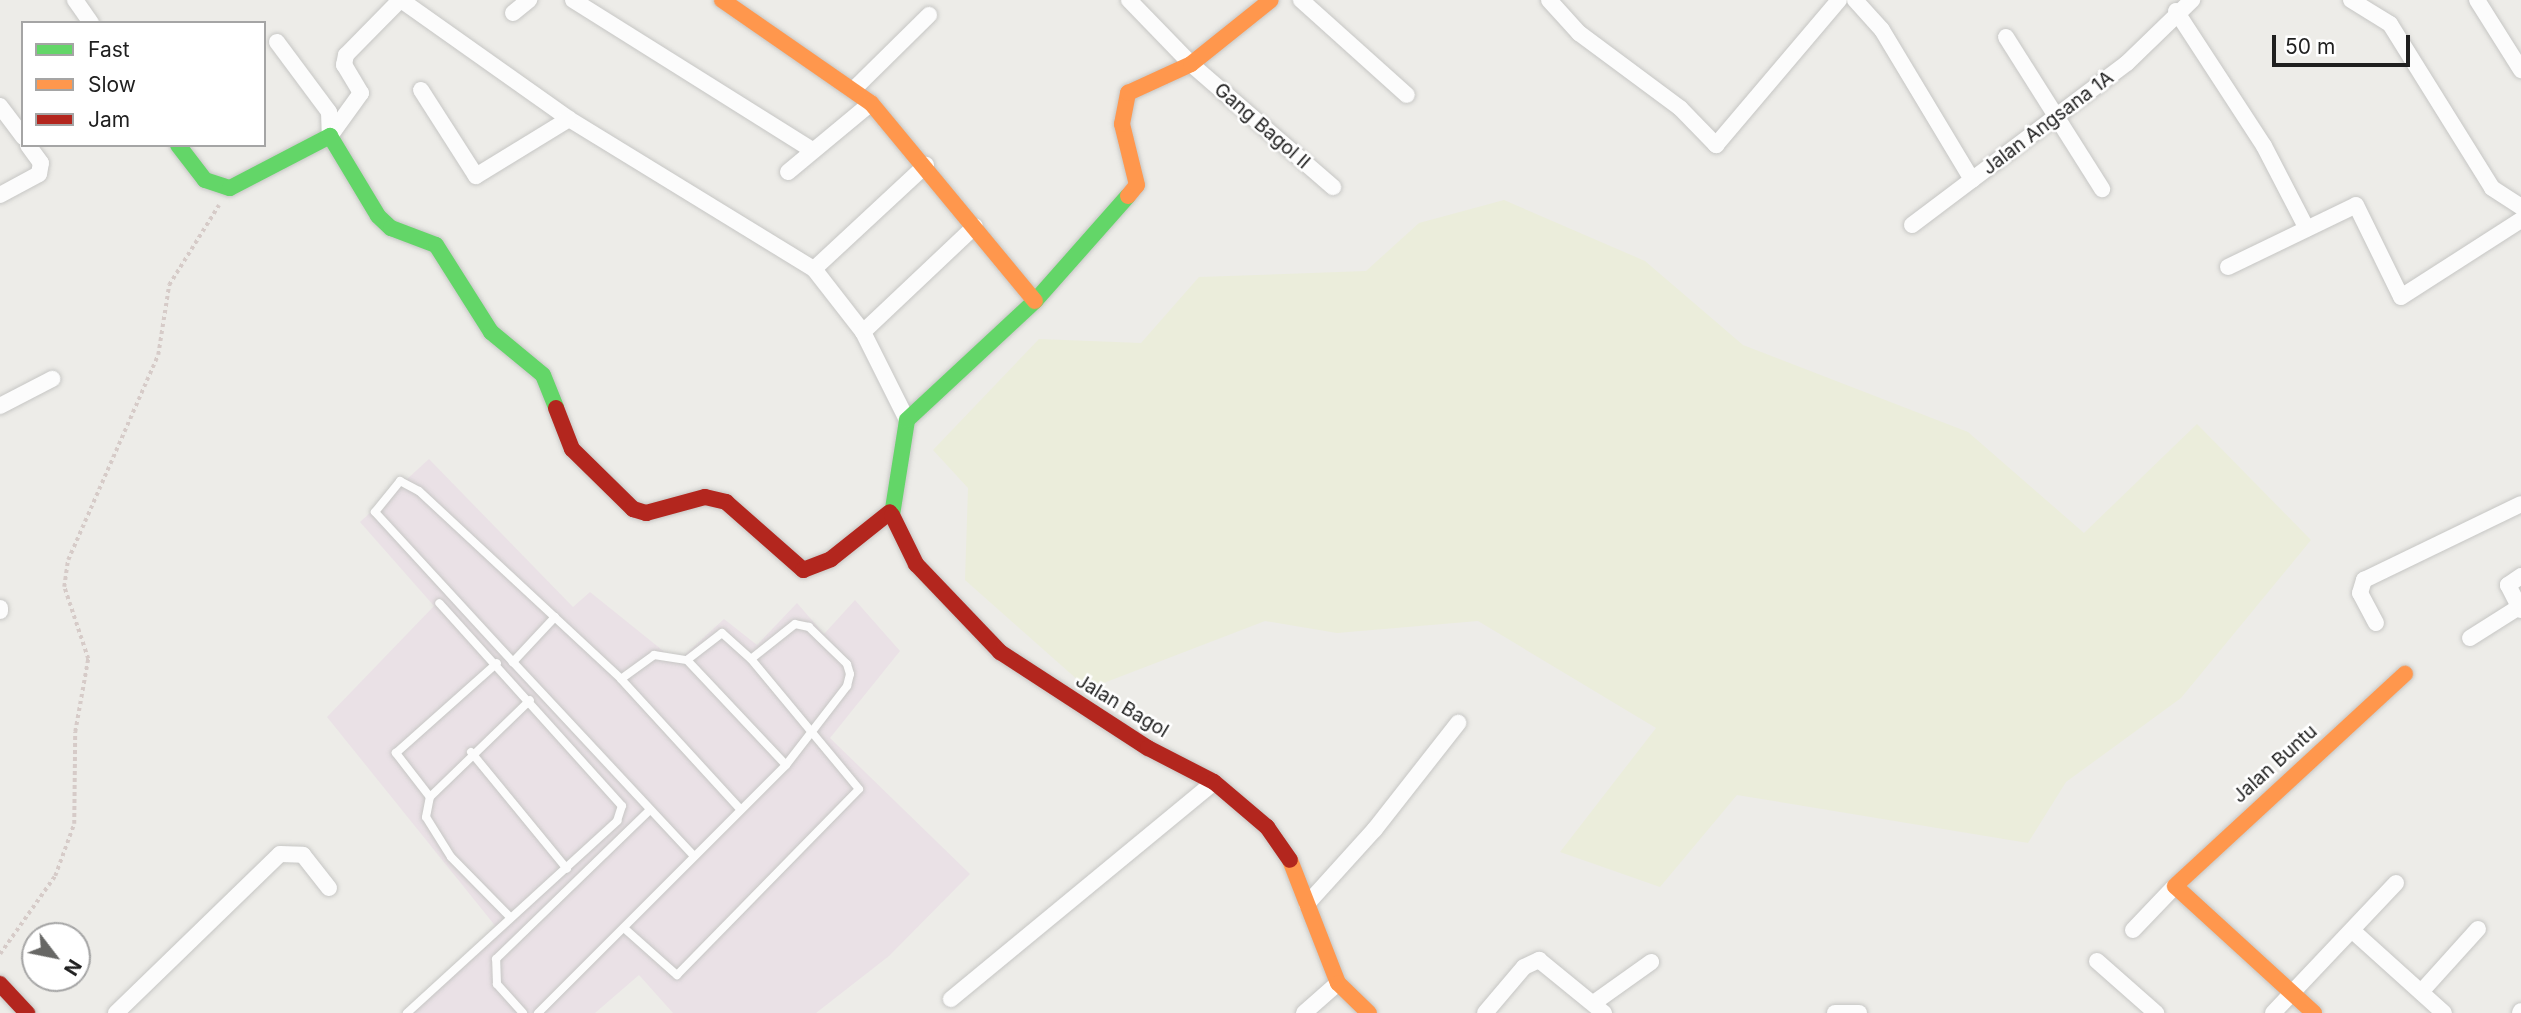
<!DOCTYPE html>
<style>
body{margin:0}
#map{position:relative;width:2521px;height:1013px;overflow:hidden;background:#edece8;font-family:Inter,sans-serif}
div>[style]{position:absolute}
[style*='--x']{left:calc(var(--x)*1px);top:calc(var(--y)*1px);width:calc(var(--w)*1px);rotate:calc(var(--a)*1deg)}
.industrial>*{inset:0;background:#eae1e6}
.farmland>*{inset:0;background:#ebeddb}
.path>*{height:3.5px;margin-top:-1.75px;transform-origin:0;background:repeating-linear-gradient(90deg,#d6cbc8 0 3.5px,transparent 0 7px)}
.roads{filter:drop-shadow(0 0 2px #c6c6c4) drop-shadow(0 0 2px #c6c6c4)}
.lane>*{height:8px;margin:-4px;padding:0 4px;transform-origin:4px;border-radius:4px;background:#fcfcfc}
.street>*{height:16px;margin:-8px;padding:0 8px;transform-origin:8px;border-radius:8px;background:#fcfcfc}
.fast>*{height:16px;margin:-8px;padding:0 8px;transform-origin:8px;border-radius:8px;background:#63d668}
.slow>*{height:16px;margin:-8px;padding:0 8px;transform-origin:8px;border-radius:8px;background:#ff974d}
.jam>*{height:16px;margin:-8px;padding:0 8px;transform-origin:8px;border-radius:8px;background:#b3261e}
span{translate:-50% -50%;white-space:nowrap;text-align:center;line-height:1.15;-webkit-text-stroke:5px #fff;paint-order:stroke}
.street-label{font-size:19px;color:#1f1f1f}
.legend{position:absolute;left:21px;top:21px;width:245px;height:126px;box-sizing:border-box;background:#fff;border:2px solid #a5a5a5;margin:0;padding:9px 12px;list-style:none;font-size:21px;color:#1f1f1f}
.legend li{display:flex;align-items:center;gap:14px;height:35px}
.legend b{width:35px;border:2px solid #a5a5a5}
.north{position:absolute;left:21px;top:922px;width:70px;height:70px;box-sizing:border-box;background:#fff;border:2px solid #a5a5a5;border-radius:50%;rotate:122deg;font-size:19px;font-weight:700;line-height:28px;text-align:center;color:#1f1f1f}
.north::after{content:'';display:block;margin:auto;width:24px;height:32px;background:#676765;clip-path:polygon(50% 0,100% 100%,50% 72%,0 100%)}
.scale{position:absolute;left:2272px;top:35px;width:138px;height:32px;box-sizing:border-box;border:4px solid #1f1f1f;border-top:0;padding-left:9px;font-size:21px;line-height:24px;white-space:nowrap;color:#1f1f1f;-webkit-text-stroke:5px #fff;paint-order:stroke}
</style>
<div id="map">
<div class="industrial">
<i style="clip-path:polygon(429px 459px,573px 607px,590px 592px,677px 662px,724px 619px,757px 645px,797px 603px,824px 634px,855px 600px,900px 651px,830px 738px,970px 874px,889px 956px,816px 1013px,673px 1013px,639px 975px,595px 1013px,405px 1013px,501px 933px,327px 717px,434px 606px,360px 522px)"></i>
</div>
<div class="farmland">
<i style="clip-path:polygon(1504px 200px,1645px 261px,1743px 345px,1968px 432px,2084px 533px,2197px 424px,2311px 540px,2181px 698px,2066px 782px,2028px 843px,1737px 795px,1660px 887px,1560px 852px,1656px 728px,1478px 621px,1337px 633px,1265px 621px,1088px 689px,965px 580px,968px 488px,933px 450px,1039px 339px,1141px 343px,1199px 277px,1366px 271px,1419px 223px)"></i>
</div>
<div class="path">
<i style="--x:0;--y:954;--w:95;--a:-54.8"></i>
<i style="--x:55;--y:876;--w:55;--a:-69.9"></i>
<i style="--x:74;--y:824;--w:92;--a:-89.4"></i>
<i style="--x:75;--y:732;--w:74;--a:-79.9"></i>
<i style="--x:88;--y:659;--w:76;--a:-108.4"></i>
<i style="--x:64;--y:587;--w:27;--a:-82"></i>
<i style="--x:68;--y:560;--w:224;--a:-66.3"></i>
<i style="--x:158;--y:355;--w:71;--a:-81.1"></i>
<i style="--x:169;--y:285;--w:94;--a:-58"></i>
</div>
<div class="roads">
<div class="lane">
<i style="--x:555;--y:617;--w:62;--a:133"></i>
<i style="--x:513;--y:662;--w:265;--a:47"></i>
<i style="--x:513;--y:662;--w:204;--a:-132.6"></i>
<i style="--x:375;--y:512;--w:40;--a:-51"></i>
<i style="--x:400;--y:481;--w:21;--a:28"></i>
<i style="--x:419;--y:491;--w:276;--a:42.9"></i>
<i style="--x:621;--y:679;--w:176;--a:47.5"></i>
<i style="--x:621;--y:679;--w:41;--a:-36"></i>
<i style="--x:654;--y:655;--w:33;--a:9"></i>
<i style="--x:687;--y:660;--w:144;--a:46.7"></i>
<i style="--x:471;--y:752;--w:151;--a:50.6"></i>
<i style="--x:430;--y:797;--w:56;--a:-127.7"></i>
<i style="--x:396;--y:753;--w:135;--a:-41.7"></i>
<i style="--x:510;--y:917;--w:84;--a:-134.5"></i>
<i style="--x:451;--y:857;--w:47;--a:-122"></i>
<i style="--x:426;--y:817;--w:20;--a:-79"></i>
<i style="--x:430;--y:797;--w:139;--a:-44.1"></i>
<i style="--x:624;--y:928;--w:71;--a:41.6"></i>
<i style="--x:677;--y:975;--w:260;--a:-45.6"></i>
<i style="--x:859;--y:789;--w:169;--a:-129.7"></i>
<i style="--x:751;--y:659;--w:39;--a:-138"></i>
<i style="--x:722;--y:633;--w:44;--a:142.4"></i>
<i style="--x:407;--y:1013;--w:285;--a:-42.4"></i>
<i style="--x:617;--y:821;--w:16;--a:-72"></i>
<i style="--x:622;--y:806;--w:273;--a:-132"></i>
<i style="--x:523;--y:1013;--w:39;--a:-132"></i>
<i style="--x:497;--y:984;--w:25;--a:-92"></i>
<i style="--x:496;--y:959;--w:214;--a:-44.1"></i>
<i style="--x:538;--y:1013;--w:351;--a:-45"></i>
<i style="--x:786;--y:765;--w:100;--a:-52.3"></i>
<i style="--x:847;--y:686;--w:12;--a:-76"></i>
<i style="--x:850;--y:674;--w:10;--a:-107"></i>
<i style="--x:847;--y:664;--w:53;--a:-135.8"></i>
<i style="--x:809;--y:627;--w:14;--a:-168"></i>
<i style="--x:795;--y:624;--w:56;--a:141.5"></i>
</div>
<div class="street">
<i style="--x:75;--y:0;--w:28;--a:55"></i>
<i style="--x:401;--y:0;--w:206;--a:35.3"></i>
<i style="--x:569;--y:119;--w:287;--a:31.5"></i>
<i style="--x:814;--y:269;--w:80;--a:52.1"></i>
<i style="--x:863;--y:332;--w:98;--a:63.4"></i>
<i style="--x:573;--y:0;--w:282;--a:32.1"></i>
<i style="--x:1129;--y:0;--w:89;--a:45.9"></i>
<i style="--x:1191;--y:64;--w:188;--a:40.9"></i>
<i style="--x:1301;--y:0;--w:142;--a:41.9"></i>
<i style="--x:1549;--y:0;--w:45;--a:47.7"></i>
<i style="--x:1579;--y:33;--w:126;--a:36.6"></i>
<i style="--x:1680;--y:108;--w:52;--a:45.8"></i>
<i style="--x:1716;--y:145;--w:190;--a:-49.7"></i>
<i style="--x:1855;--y:0;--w:40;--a:48"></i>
<i style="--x:1882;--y:30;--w:175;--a:59"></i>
<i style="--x:2351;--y:0;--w:46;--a:31.6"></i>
<i style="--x:2390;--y:24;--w:193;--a:58.1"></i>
<i style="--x:2492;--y:188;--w:35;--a:33"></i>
<i style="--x:2477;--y:0;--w:83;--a:57.8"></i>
<i style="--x:2176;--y:11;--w:161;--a:56.9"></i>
<i style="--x:2264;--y:146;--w:93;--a:62.6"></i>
<i style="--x:513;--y:13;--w:21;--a:-39"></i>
<i style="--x:2006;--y:37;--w:180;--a:57.7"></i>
<i style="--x:277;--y:42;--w:87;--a:53.4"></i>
<i style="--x:329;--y:112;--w:24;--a:88"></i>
<i style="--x:855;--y:88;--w:104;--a:-44.6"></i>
<i style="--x:421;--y:90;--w:102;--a:57.4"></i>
<i style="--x:476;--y:176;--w:109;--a:-31.5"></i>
<i style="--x:0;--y:106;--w:39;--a:53"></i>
<i style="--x:330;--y:136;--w:53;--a:-54.2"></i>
<i style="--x:361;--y:93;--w:33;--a:-121"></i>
<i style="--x:344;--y:65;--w:10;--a:-79"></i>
<i style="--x:346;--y:55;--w:77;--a:-45.5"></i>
<i style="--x:788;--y:172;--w:108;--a:-39.7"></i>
<i style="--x:0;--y:195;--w:44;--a:-28.3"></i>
<i style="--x:39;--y:174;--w:11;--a:-80"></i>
<i style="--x:41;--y:163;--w:22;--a:-126"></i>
<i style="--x:1912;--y:225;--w:269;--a:-37"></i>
<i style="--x:2127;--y:63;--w:91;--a:-44.1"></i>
<i style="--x:2228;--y:267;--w:142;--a:-25.8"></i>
<i style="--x:2356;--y:205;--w:102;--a:63.9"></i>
<i style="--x:2401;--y:297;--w:143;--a:-32.7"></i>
<i style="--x:814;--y:269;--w:153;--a:-42.9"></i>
<i style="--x:863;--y:332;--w:154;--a:-43.4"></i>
<i style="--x:0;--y:406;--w:59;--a:-27.4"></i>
<i style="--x:2521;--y:576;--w:16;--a:145"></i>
<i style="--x:2508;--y:585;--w:28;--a:63"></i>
<i style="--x:0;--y:608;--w:3;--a:90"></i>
<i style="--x:2376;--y:623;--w:34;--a:-118"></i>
<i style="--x:2360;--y:593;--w:14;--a:-73"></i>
<i style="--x:2364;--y:580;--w:174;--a:-25.8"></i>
<i style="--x:2470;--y:638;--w:58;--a:-32.3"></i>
<i style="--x:1307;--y:904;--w:101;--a:-47.8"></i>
<i style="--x:1375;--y:829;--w:135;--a:-51.9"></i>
<i style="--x:2133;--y:930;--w:61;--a:-46.3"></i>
<i style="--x:2354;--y:932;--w:121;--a:42"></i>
<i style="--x:2097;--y:961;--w:79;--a:41.4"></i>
<i style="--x:2421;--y:992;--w:85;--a:-47.9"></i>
<i style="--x:951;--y:999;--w:341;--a:-39.5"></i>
<i style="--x:1595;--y:1002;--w:69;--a:-35.5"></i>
<i style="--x:116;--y:1013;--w:228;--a:-44.1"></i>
<i style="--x:280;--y:854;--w:23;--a:2"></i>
<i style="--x:303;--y:855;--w:42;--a:51.8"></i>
<i style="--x:1304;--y:1013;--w:45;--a:-41.4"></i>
<i style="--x:1485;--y:1013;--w:60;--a:-49.7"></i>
<i style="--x:1524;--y:967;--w:17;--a:-25"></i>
<i style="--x:1539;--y:960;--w:84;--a:39.2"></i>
<i style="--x:1835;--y:1013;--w:24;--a:0"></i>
<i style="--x:2273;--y:1013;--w:179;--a:-46.6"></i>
<i style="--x:2520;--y:1013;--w:2;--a:-63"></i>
</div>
<div class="fast">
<i style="--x:178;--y:145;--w:44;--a:52.4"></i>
<i style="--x:205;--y:180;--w:26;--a:18"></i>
<i style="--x:230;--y:188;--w:113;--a:-27.5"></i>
<i style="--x:330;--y:136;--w:93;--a:59"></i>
<i style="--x:378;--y:216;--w:18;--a:43"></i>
<i style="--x:391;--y:228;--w:48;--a:20.7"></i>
<i style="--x:436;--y:245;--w:103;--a:57.7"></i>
<i style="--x:491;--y:332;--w:67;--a:39.6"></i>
<i style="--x:543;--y:375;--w:35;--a:68"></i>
<i style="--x:892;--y:515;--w:96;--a:-81"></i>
<i style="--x:907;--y:420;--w:175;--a:-42.9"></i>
<i style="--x:1035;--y:301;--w:140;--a:-48.5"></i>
</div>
<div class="slow">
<i style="--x:722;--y:0;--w:181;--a:34.7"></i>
<i style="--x:871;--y:103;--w:257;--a:50.4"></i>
<i style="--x:1128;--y:196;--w:14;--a:-51"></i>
<i style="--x:1137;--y:185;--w:63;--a:-103.8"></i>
<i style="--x:1122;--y:124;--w:32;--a:-79"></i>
<i style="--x:1128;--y:93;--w:69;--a:-24.7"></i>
<i style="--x:1191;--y:64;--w:102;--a:-38.7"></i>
<i style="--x:1290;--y:860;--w:132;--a:68.7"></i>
<i style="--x:1338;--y:983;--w:43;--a:44.1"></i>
<i style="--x:2314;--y:1013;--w:188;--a:-137.6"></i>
<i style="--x:2175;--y:886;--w:313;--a:-42.7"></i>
</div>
<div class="jam">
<i style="--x:556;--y:408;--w:44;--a:68.7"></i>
<i style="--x:572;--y:449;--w:86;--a:44.5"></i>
<i style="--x:633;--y:509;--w:14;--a:17"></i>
<i style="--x:646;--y:513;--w:61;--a:-15.2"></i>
<i style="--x:705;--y:497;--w:22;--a:13"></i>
<i style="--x:726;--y:502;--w:103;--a:41.4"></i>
<i style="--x:803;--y:570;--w:30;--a:-21"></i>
<i style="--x:831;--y:559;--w:75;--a:-38.5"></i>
<i style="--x:892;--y:515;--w:55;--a:63.9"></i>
<i style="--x:916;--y:564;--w:122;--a:46.3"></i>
<i style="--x:1000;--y:652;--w:176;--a:33"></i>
<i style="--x:1148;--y:748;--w:74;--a:27.3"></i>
<i style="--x:1214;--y:782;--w:70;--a:40.3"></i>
<i style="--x:1267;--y:827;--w:40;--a:55.1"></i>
<i style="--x:0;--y:984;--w:40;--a:47"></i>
</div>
</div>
<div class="street-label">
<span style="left:2048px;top:123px;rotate:-37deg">Jalan Angsana 1A</span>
<span style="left:1262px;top:126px;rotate:41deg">Gang Bagol II</span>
<span style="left:1122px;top:706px;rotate:31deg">Jalan Bagol</span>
<span style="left:2275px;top:764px;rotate:-42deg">Jalan Buntu</span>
</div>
<ul class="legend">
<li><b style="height:9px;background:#63d668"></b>Fast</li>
<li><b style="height:9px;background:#ff974d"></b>Slow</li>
<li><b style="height:9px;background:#b3261e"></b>Jam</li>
</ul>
<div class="north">N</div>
<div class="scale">50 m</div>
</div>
